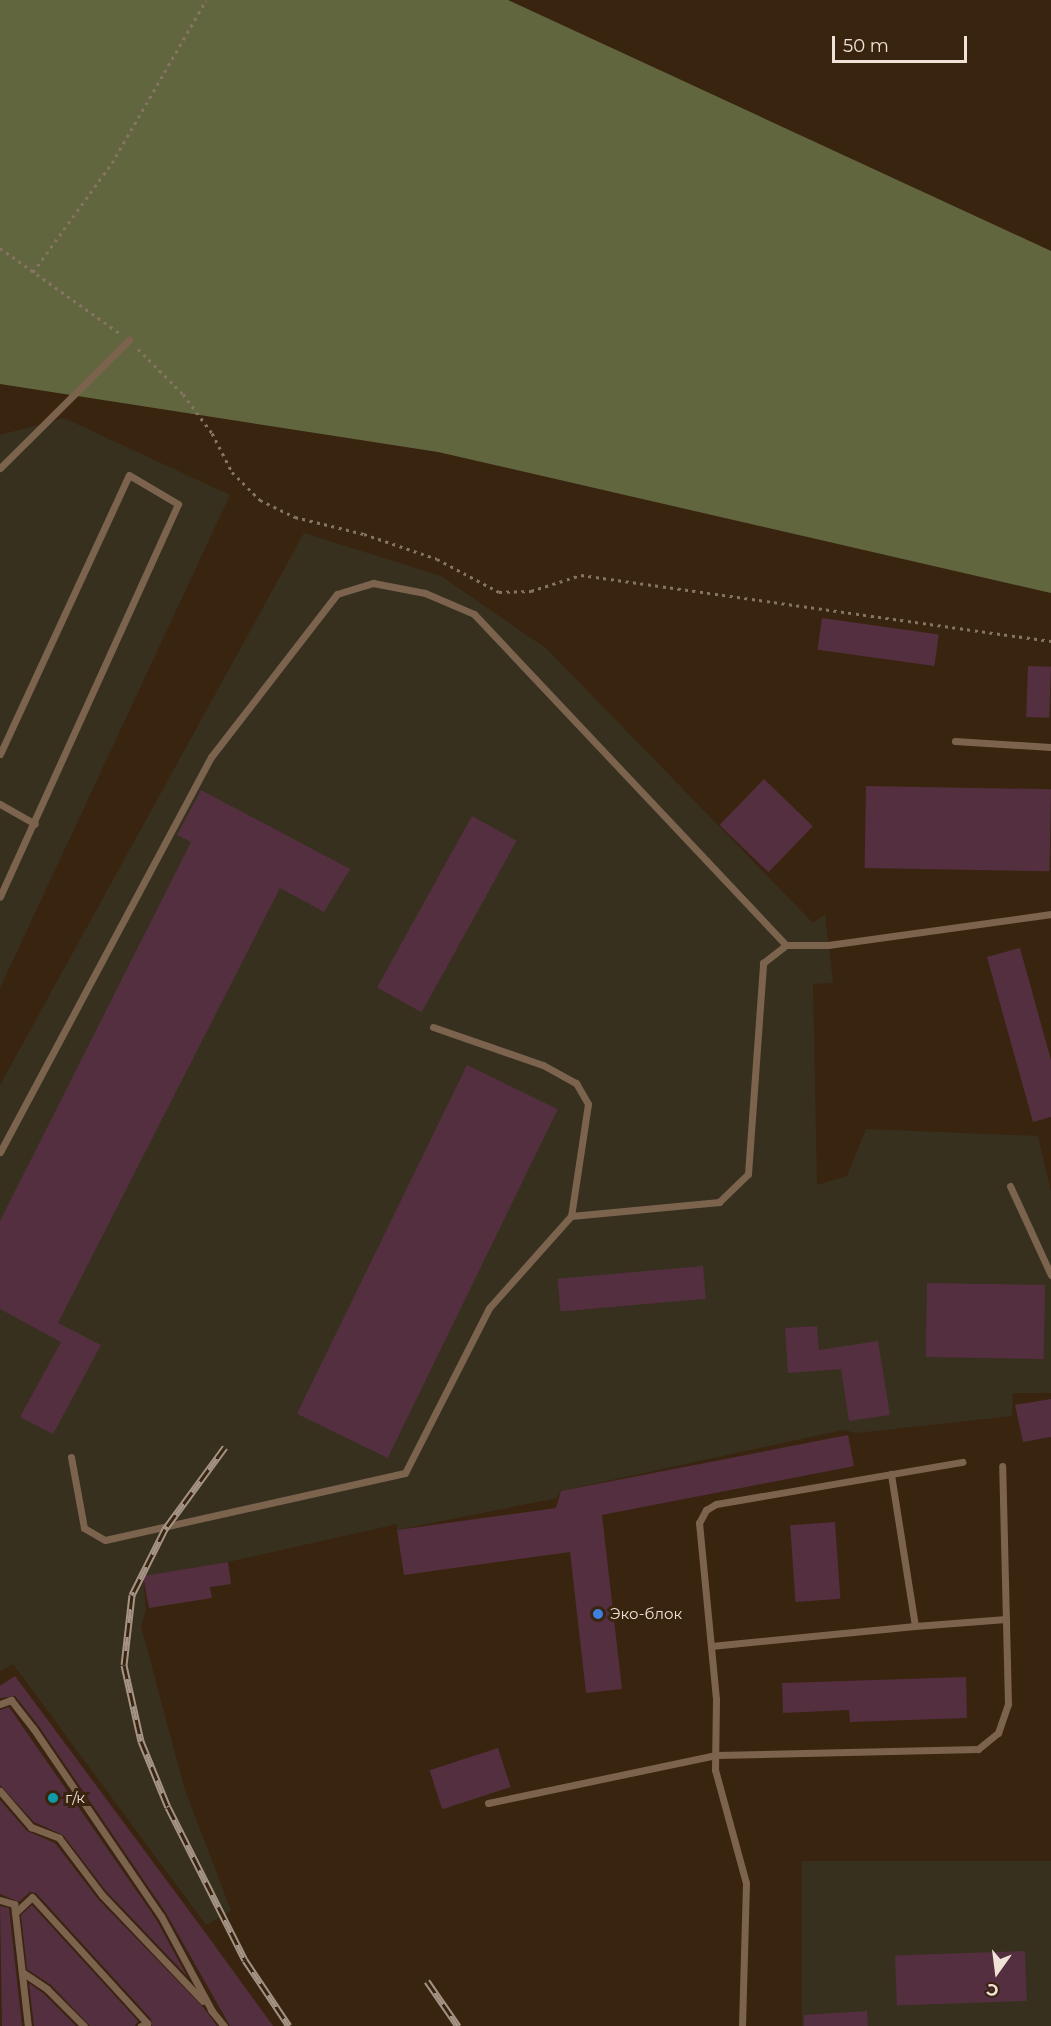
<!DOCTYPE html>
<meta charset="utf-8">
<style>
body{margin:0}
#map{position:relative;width:1051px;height:2026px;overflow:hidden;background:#392410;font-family:Montserrat,sans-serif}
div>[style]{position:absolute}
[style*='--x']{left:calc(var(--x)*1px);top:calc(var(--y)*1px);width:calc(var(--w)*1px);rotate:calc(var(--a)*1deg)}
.industrial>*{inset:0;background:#37301f;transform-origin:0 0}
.forest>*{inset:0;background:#62663f}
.building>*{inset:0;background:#542f3f;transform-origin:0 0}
.path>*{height:3px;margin-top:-1.5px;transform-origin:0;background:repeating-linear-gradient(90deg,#867463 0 3px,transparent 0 7.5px)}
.lane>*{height:7px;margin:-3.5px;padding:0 3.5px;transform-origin:3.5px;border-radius:3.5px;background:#7b634e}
.rail>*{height:7px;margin-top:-3.5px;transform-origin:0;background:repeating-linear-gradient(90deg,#392410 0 14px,#a59485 0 28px);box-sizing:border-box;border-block:2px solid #a59485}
.dots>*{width:16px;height:16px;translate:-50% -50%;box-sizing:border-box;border:3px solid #392410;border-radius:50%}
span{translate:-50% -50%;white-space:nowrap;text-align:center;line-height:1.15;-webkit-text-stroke:6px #392410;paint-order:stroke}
.poi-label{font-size:15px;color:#f0e2d6}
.left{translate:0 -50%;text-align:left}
.north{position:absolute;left:967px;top:1942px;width:60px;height:60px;-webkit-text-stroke:4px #392410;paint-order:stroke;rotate:194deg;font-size:16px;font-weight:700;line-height:24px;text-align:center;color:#f0e2d6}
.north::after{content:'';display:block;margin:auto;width:21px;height:27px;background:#f0e2d6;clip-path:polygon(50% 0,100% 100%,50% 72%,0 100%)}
.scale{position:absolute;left:832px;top:36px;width:135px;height:27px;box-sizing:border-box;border:3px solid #f0e2d6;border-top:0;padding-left:8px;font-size:18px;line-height:21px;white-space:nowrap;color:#f0e2d6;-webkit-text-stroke:4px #392410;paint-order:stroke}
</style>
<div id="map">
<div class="industrial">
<i style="clip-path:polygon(64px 418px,230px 495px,0 988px,0 435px)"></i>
<i style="clip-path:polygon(304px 533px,441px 576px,547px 649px,813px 923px,825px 914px,833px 983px,813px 984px,817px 1185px,847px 1176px,866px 1129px,1038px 1136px,1051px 1191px,1051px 1393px,1013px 1393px,1012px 1416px,857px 1433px,843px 1430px,561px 1491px,557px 1498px,397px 1530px,397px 1524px,228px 1562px,143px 1576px,146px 1609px,141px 1626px,184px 1787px,231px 1911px,206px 1925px,13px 1664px,0 1671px,0 1085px)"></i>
<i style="left:1051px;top:1861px;width:165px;height:249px;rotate:90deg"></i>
</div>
<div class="forest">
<i style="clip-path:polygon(0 0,508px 0,1051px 251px,1051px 593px,438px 452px,0 384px)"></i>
</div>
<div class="building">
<i style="left:822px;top:618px;width:118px;height:32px;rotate:8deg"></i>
<i style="left:1028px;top:666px;width:23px;height:51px;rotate:2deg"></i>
<i style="left:764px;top:779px;width:68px;height:64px;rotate:44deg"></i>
<i style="left:866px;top:786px;width:185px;height:82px;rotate:1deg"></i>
<i style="clip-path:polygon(201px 790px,350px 869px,324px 912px,280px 888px,58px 1323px,101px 1345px,53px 1434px,20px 1417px,61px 1342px,0 1309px,0 1221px,191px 842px,177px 835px)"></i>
<i style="left:472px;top:816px;width:51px;height:196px;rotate:29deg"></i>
<i style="clip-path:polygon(1020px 948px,1051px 1060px,1051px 1117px,1033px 1122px,987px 957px)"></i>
<i style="left:467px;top:1065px;width:101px;height:388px;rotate:26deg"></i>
<i style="left:703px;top:1266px;width:33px;height:146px;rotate:85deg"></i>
<i style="left:927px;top:1283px;width:118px;height:74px;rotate:1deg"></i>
<i style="clip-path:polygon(817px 1326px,819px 1350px,878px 1341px,890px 1415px,849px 1421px,841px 1369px,788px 1373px,785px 1328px)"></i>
<i style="clip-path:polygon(1051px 1399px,1051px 1437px,1023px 1442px,1015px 1405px)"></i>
<i style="clip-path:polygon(848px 1435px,854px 1466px,602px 1515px,622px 1689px,586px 1693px,570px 1552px,404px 1575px,397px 1530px,556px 1508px,561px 1491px)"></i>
<i style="left:835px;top:1522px;width:77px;height:45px;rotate:86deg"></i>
<i style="clip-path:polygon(228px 1562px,231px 1584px,210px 1587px,212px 1598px,149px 1608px,143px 1576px)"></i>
<i style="clip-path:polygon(15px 1676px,210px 1939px,273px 2026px,230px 2026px,166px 1913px,38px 1725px,15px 1696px,0 1698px,0 1686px)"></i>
<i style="clip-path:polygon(966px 1677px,967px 1718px,850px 1722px,849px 1710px,783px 1713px,782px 1683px)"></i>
<i style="clip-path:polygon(9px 1707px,156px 1919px,187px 1976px,106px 1891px,63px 1835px,34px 1822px,0 1785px,0 1710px)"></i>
<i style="left:498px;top:1748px;width:41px;height:72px;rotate:72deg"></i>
<i style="clip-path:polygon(0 1800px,27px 1831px,55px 1843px,98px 1899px,203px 2007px,217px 2026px,152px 2026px,151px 2019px,36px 1893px,30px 1892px,19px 1902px,0 1894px)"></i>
<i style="clip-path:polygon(32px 1905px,138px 2021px,135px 2026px,90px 2026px,51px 1985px,27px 1969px,21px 1915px)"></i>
<i style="clip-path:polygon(0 1906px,9px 1908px,22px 2026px,2px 2026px)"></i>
<i style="left:1025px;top:1951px;width:50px;height:130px;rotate:88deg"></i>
<i style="clip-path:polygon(29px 1983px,43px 1993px,76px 2026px,34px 2026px)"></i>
<i style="clip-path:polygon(867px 2011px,868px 2026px,804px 2026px,804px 2015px)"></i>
</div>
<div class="path">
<i style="--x:0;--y:248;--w:146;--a:35.5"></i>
<i style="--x:33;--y:272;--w:135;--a:-54.1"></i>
<i style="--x:112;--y:163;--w:188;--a:-60"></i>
<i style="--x:138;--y:349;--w:64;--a:45"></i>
<i style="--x:183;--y:394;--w:49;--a:53.4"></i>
<i style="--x:212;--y:433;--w:44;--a:62.9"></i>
<i style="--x:232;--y:472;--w:40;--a:45"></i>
<i style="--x:260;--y:500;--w:39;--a:26"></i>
<i style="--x:295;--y:517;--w:71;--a:13.8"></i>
<i style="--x:364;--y:534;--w:77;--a:18.9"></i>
<i style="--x:437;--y:559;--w:70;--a:28"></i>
<i style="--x:499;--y:592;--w:32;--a:-2"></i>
<i style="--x:531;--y:591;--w:52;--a:-17.7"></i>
<i style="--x:581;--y:575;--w:475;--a:8"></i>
</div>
<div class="lane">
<i style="--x:0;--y:468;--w:182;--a:-44.8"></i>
<i style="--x:955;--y:741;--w:96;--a:3.6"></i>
<i style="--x:0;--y:754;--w:307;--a:-65.2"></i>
<i style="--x:129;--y:475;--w:57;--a:30.6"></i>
<i style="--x:178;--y:504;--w:431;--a:114.4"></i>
<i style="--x:0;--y:804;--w:40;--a:29.7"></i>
<i style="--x:433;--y:1027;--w:116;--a:19.1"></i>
<i style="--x:543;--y:1065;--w:38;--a:29"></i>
<i style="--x:576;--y:1083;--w:24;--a:60"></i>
<i style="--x:588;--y:1104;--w:113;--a:98.6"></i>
<i style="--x:0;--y:1152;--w:448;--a:-61.9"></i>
<i style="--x:211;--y:757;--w:206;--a:-52.3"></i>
<i style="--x:337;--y:594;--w:38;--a:-17"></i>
<i style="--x:373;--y:583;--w:53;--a:10.9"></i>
<i style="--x:425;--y:593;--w:53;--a:23.2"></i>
<i style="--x:474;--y:614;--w:455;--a:46.7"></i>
<i style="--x:1010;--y:1186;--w:98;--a:65.3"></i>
<i style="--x:71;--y:1457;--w:72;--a:79.6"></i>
<i style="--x:84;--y:1528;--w:24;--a:30"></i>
<i style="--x:105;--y:1540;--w:307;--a:-12.6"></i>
<i style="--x:405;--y:1473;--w:185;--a:-63"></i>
<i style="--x:489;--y:1308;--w:123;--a:-48.3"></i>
<i style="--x:571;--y:1216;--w:149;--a:-5.4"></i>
<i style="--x:719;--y:1202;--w:40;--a:-44"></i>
<i style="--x:748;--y:1174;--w:212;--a:-85.9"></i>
<i style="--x:763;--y:963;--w:29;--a:-38"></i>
<i style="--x:786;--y:945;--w:42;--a:0"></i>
<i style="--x:828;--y:945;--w:225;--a:-7.9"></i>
<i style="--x:915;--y:1626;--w:91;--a:-4.4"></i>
<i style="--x:711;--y:1646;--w:205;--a:-5.6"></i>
<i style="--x:915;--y:1626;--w:154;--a:-99"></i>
<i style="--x:0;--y:1704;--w:12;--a:-20"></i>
<i style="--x:11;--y:1700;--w:36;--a:52"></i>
<i style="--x:33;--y:1728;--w:227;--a:55.8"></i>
<i style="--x:161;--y:1916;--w:108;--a:61.8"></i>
<i style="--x:0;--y:1791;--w:48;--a:49.3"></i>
<i style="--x:31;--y:1827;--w:30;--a:21"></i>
<i style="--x:59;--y:1838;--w:71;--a:53"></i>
<i style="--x:102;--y:1895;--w:146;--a:46.4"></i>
<i style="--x:488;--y:1803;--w:233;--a:-11.9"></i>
<i style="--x:716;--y:1755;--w:262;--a:-1.3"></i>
<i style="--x:978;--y:1749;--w:26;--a:-39"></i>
<i style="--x:998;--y:1733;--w:31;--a:-71"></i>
<i style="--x:1008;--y:1704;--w:238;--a:-91.4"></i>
<i style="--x:0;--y:1900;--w:15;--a:16"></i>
<i style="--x:14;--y:1904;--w:123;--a:83.5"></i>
<i style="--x:15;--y:1913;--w:23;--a:-43"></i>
<i style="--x:32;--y:1897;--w:171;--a:47.6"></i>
<i style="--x:147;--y:2023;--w:7;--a:153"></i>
<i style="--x:22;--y:1972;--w:30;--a:34"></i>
<i style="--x:47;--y:1989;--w:52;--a:45"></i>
<i style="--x:211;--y:2010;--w:21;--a:51"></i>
<i style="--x:742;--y:2026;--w:143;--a:-88.4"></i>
<i style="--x:746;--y:1883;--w:117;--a:-105.3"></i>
<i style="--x:715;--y:1770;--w:71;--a:-89.2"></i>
<i style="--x:716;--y:1699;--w:177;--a:-95.5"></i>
<i style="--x:699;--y:1523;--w:15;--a:-62"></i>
<i style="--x:706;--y:1510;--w:12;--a:-31"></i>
<i style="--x:716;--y:1504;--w:250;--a:-9.7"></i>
</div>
<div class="rail">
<i style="--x:225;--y:1447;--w:102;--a:126.2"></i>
<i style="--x:165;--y:1529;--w:74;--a:116.6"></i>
<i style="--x:132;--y:1595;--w:70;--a:96.5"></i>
<i style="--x:124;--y:1665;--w:78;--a:77.4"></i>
<i style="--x:141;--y:1741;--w:71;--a:67.8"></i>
<i style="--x:168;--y:1807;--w:171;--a:63.3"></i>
<i style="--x:245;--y:1960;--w:79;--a:56.3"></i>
<i style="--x:427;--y:1981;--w:55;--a:55.4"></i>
</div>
<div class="dots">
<i style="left:598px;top:1614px;background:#3f7fe0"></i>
<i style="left:53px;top:1798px;background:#0f9aa8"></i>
</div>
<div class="poi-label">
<span class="left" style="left:610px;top:1614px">Эко-блок</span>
<span class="left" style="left:65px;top:1798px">г/к</span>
</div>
<div class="north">С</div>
<div class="scale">50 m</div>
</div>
